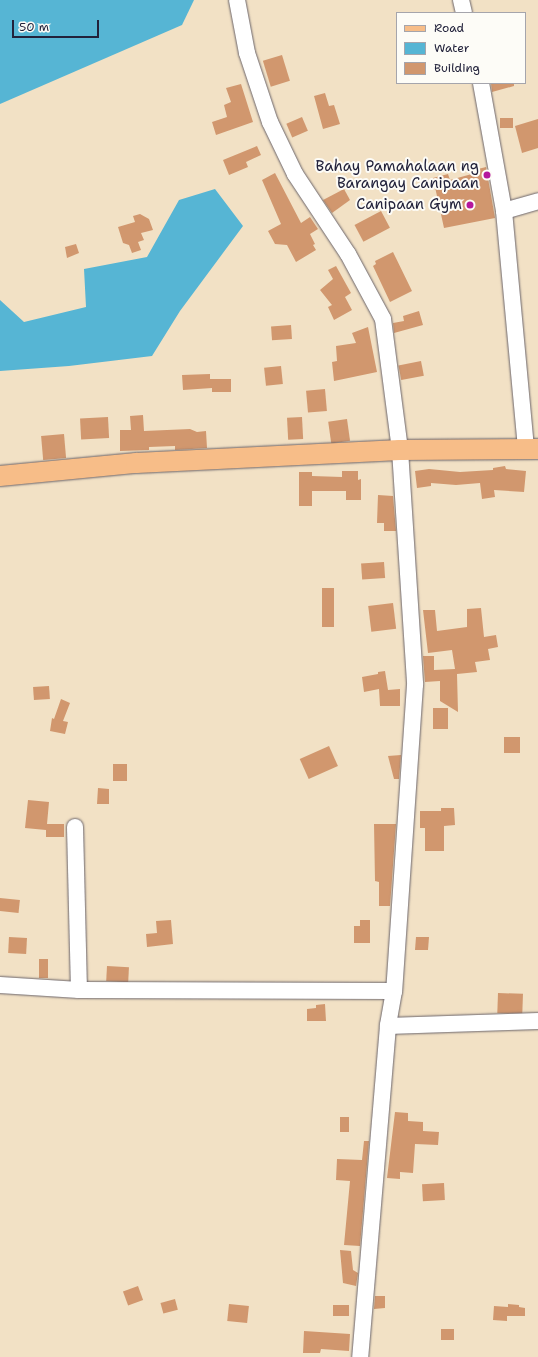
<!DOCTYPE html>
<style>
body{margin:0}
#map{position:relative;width:538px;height:1357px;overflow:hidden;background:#f2e1c5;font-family:"Shantell Sans",sans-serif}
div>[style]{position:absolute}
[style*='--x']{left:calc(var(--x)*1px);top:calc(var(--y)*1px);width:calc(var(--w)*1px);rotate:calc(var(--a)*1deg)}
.water>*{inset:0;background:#56b5d4}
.building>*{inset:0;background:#d1976e;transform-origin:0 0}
.roads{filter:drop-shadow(0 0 1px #6b656b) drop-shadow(0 0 1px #6b656b)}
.minor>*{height:16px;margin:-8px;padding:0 8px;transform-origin:8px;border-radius:8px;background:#fff}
.major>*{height:20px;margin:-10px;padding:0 10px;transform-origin:10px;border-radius:10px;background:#f7bd88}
.dots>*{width:11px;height:11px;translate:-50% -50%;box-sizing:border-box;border:2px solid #fdfcf7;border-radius:50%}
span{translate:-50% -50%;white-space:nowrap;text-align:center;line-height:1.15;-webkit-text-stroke:4px #fdfcf7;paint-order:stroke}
.poi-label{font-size:15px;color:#22223b}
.right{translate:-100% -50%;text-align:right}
.legend{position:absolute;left:396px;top:12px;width:130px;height:72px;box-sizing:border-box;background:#fdfcf7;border:1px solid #a5a5ac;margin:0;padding:5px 7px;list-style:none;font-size:12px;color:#22223b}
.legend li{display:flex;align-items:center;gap:8px;height:20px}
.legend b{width:20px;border:1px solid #a5a5ac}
.scale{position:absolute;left:12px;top:20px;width:87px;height:18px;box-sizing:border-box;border:2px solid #22223b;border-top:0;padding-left:5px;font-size:12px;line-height:14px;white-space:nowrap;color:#22223b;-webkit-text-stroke:3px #fdfcf7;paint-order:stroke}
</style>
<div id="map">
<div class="water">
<i style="clip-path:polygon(0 0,194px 0,182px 25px,0 104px)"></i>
<i style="clip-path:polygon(215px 189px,243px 226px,180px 311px,152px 356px,69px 366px,0 371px,0 300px,24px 322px,86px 307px,84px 269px,147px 257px,179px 200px)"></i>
</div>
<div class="building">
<i style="left:282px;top:55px;width:27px;height:20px;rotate:73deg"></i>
<i style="clip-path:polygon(491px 83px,514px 83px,514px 86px,492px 92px)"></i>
<i style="clip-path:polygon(241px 84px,253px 122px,216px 135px,212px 122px,227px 117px,224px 105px,231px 102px,226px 88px)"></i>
<i style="clip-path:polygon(325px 93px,329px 106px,334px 105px,340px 124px,323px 129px,314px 96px)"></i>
<i style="left:302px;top:117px;width:15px;height:17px;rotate:67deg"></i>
<i style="left:500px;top:118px;width:13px;height:10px"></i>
<i style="clip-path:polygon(538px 119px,538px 148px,522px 153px,515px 126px)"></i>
<i style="clip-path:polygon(257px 146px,261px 155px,246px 162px,248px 167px,229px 175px,223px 160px)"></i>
<i style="clip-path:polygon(486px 167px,495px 218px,444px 228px,433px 178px,448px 174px,450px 180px,479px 172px,478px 169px)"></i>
<i style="clip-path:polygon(275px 173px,301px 223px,310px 217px,318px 229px,310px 234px,315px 244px,313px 245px,316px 250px,296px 262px,287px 245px,275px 244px,268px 231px,281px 224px,262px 180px)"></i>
<i style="clip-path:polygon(344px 189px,350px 200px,332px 213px,323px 200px)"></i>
<i style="left:381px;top:211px;width:19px;height:30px;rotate:62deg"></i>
<i style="clip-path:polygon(140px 214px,149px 219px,153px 230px,141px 233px,144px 240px,138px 242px,141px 250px,132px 253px,129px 245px,123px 243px,118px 227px,135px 222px,133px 216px)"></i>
<i style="clip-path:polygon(76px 244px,79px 253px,67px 258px,65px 247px)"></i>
<i style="clip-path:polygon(393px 252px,412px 291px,390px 302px,373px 266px,376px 264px,375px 261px)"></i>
<i style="clip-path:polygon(336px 266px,351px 293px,345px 297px,352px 310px,334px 320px,328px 307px,332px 305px,320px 290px,333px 279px,328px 270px)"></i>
<i style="clip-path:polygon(419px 311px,423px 325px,394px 333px,393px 323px,404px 321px,403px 316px)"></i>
<i style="left:291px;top:325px;width:14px;height:20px;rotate:86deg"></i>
<i style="clip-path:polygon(368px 327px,377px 372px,334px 381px,332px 362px,337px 361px,336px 346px,356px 343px,352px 333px)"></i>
<i style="left:421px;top:361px;width:15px;height:23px;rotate:79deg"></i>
<i style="left:281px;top:366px;width:18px;height:17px;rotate:84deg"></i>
<i style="clip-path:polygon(210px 374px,210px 379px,231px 379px,231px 392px,212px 392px,212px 388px,183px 390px,182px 375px)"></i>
<i style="left:325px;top:389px;width:22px;height:19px;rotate:85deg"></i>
<i style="clip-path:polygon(143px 415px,144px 431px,190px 429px,197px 432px,206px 431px,207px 448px,175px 450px,175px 446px,149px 447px,149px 450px,120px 451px,120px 430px,131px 430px,130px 416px)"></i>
<i style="left:108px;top:417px;width:21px;height:28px;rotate:87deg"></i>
<i style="left:302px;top:417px;width:22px;height:15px;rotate:87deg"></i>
<i style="left:347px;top:419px;width:22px;height:19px;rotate:82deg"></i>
<i style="left:64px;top:434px;width:24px;height:23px;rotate:85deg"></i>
<i style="clip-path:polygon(505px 466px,506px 469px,526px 471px,524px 492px,494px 490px,495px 497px,482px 499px,480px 483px,456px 485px,431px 483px,431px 486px,417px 488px,415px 471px,429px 469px,460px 472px,493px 470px,493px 468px)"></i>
<i style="clip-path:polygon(342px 471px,358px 471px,358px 480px,361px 479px,361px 500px,346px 500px,346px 491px,312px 491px,312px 506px,299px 506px,299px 472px,312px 472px,312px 476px,342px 477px)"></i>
<i style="clip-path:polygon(378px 495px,393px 496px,396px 531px,384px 531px,384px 523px,377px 523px)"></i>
<i style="left:384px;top:562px;width:16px;height:23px;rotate:86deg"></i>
<i style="left:322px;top:588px;width:12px;height:39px"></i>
<i style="left:393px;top:603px;width:26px;height:25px;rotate:83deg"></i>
<i style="clip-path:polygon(481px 608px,484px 637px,496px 635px,498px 647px,488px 649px,490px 660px,475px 662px,477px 672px,457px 674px,458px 712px,440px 701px,440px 681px,425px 682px,423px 656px,434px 656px,434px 670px,455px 669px,452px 650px,428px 653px,423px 610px,435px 610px,437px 631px,467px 627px,467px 609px)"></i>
<i style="clip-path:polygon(385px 671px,388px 690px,400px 689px,400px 706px,380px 706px,379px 689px,364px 692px,362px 677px,378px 674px,378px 672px)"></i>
<i style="left:49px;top:686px;width:13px;height:16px;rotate:86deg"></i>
<i style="clip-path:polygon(61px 699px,70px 703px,63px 721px,68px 722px,65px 734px,50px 731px,52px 718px,54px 719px)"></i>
<i style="left:433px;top:708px;width:15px;height:21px"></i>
<i style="left:520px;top:737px;width:16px;height:16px;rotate:90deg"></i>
<i style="left:329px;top:746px;width:22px;height:32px;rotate:66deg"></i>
<i style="clip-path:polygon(401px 755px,399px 779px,394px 779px,388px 756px)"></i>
<i style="left:113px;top:764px;width:14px;height:17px"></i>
<i style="clip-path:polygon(98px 788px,109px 789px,109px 804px,97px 804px)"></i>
<i style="clip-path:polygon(28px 800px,49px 802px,47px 824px,64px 824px,64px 837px,46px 837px,46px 830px,25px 828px)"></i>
<i style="clip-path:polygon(441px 808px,454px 808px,455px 825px,444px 826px,444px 851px,425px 851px,425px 828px,420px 828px,420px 811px,441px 811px)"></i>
<i style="clip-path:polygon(374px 824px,396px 824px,390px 906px,379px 906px,379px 882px,375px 881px)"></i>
<i style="left:0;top:898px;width:20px;height:13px;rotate:6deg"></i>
<i style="clip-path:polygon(171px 920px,173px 944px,147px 947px,146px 934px,157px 933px,156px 921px)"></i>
<i style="clip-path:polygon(360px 920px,370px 920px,370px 943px,354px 943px,354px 926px,360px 926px)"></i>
<i style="left:9px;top:937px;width:18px;height:16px;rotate:3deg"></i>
<i style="clip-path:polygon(416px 937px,429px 937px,428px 950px,415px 950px)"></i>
<i style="left:39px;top:959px;width:9px;height:19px"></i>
<i style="left:107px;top:966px;width:22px;height:15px;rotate:3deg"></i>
<i style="left:498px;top:993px;width:25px;height:20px;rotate:2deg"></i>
<i style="clip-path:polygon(325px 1004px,326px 1021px,307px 1021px,307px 1009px,316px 1008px,316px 1005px)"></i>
<i style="clip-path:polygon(395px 1112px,408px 1113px,408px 1121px,423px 1122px,423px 1131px,439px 1132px,438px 1145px,415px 1144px,413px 1173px,400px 1172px,400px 1179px,387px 1178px)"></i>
<i style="left:340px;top:1117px;width:9px;height:15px"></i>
<i style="clip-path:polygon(364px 1141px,369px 1141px,360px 1246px,344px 1245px,350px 1181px,336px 1180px,337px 1159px,362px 1160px)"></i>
<i style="left:444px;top:1183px;width:17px;height:22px;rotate:87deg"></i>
<i style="clip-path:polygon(340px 1250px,351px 1251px,353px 1270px,358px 1273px,356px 1286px,343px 1283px)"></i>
<i style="left:138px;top:1286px;width:15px;height:16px;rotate:70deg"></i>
<i style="clip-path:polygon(375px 1296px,385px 1296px,385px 1308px,374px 1309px)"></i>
<i style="left:175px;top:1299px;width:11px;height:15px;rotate:75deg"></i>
<i style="left:229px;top:1304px;width:20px;height:17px;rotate:6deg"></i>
<i style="clip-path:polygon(508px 1304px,519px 1305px,519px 1307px,525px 1308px,525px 1316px,507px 1316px,507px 1321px,493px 1320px,494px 1306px,508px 1307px)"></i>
<i style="left:333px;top:1305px;width:16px;height:11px"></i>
<i style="left:441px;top:1329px;width:13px;height:11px"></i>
<i style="clip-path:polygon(304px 1331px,350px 1334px,349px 1351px,321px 1349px,320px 1353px,303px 1353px)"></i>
</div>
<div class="roads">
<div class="minor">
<i style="--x:237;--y:0;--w:54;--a:79.3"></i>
<i style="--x:247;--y:53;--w:73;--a:71.6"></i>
<i style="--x:270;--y:122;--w:58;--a:64.3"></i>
<i style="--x:295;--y:174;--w:96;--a:56.5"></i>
<i style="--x:348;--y:254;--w:74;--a:61.7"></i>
<i style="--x:383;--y:319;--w:132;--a:82.6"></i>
<i style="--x:400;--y:450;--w:235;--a:86.3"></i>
<i style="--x:415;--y:685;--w:307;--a:93.9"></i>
<i style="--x:394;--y:991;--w:36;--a:100"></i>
<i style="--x:388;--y:1026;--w:332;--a:94.8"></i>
<i style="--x:461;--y:0;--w:13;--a:77"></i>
<i style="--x:481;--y:83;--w:130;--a:79.8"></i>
<i style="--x:504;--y:211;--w:240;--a:84.7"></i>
<i style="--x:504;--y:211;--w:35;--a:-16"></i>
<i style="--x:75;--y:827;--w:163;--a:88.6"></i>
<i style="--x:0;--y:985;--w:79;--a:3.6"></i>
<i style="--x:79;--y:990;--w:315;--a:0.2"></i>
<i style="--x:388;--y:1026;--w:150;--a:-1.9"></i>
</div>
<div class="major">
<i style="--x:0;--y:476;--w:137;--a:-5.5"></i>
<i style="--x:136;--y:463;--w:264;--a:-2.8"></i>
<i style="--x:400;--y:450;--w:138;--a:-0.4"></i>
</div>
</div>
<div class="dots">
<i style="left:487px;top:175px;background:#b5179e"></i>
<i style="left:470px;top:205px;background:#b5179e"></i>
</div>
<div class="poi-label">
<span class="right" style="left:479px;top:175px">Bahay Pamahalaan ng<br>Barangay Canipaan</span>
<span class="right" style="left:462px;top:205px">Canipaan Gym</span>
</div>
<ul class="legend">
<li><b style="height:5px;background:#f7bd88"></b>Road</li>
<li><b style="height:11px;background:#56b5d4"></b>Water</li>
<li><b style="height:11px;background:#d1976e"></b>Building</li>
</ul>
<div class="scale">50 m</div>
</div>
